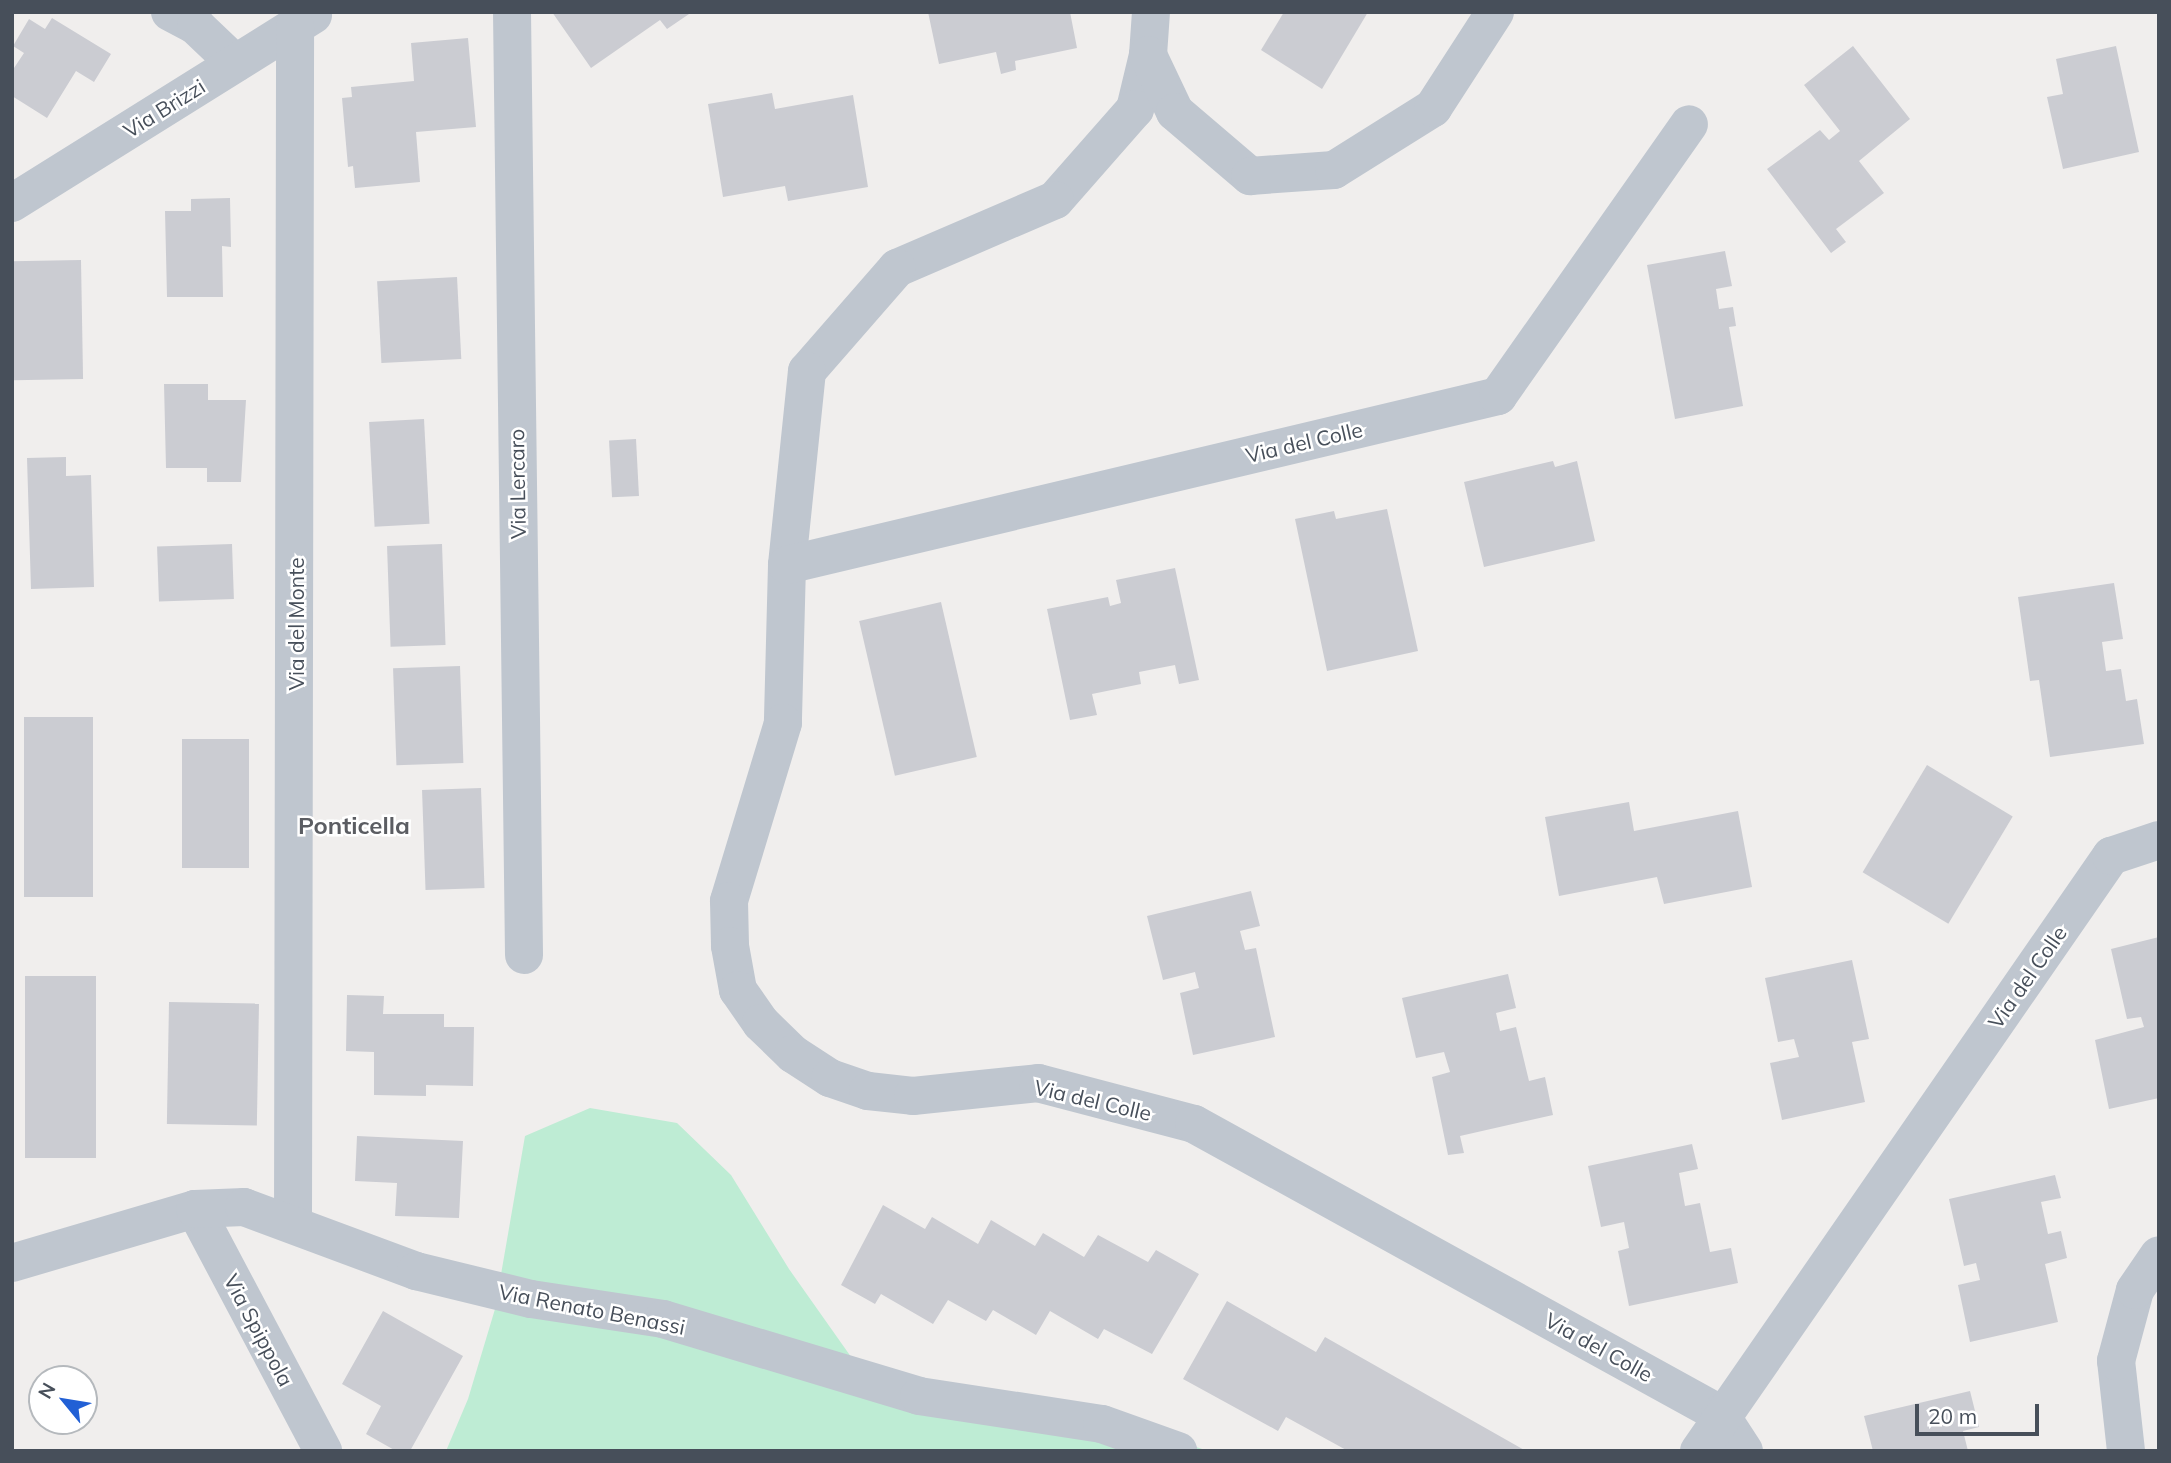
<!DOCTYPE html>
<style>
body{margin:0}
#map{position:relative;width:2171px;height:1463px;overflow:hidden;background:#f0eeed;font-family:Mulish,sans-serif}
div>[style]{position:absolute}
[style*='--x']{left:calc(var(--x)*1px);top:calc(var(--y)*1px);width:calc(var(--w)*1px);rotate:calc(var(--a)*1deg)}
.green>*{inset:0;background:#beecd4}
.building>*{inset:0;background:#cbccd2;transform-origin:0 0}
.minor>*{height:38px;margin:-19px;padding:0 19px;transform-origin:19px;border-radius:19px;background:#bfc6cf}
span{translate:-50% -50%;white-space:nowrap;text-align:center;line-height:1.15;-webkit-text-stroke:5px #fff;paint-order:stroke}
.street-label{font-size:21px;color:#474f5a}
.quarter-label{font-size:24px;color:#5b5d62;font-weight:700}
.frame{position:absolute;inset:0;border:14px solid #474f5a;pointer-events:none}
.north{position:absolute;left:28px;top:1365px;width:70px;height:70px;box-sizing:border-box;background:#fff;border:2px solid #b5b9bd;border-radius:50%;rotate:300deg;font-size:19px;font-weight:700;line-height:28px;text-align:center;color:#474f5a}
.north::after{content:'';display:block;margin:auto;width:24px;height:32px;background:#2260d5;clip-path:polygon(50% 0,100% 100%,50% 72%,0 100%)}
.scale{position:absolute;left:1915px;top:1404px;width:124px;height:32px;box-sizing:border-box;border:4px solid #474f5a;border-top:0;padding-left:9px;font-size:21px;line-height:24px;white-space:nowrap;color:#474f5a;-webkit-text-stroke:5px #fff;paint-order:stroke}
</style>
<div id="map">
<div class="green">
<i style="clip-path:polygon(590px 1108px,677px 1123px,731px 1175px,789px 1269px,861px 1371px,1103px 1415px,1208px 1451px,446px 1451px,468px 1399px,495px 1309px,525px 1136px)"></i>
</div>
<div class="building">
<i style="clip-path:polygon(552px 12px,692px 12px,667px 29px,660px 20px,591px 68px)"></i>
<i style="clip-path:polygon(928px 12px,1070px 12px,1077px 48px,1015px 61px,1016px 70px,1001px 74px,996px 52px,939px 64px)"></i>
<i style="clip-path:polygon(1284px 12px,1368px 12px,1322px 89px,1261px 50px)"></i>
<i style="clip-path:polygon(52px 18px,111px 54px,94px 82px,76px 71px,47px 118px,12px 96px,12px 71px,24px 53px,13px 46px,29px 19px,45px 29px)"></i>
<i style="clip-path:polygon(468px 38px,476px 127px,416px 132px,420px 182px,355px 188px,353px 166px,348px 167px,342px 98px,352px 97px,351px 87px,414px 81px,411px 43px)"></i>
<i style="clip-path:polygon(1853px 46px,1910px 119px,1859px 161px,1884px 193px,1836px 229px,1846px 242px,1831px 253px,1767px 169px,1820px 130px,1829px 140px,1840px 131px,1804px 85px)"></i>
<i style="clip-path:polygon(2116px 46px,2139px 152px,2063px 169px,2047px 97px,2063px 94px,2056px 59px)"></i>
<i style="clip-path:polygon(772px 93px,775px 109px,853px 95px,868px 187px,788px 201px,785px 186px,723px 197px,708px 104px)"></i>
<i style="clip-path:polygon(230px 198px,231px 247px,222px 246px,223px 297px,167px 297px,165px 211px,191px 211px,191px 199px)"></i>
<i style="clip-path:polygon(1725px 251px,1732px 286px,1716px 289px,1719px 309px,1733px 307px,1736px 326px,1729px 327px,1743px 406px,1675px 419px,1647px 265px)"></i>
<i style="left:81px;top:260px;width:119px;height:69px;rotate:89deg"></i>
<i style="left:457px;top:277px;width:82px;height:80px;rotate:87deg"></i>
<i style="clip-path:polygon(164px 384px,208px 384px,208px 400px,246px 400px,241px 482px,207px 482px,207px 468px,166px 468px)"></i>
<i style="left:424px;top:419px;width:105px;height:55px;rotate:87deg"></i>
<i style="left:636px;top:439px;width:57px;height:27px;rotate:87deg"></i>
<i style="clip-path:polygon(66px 457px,66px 476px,91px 475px,94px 587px,31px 589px,27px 458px)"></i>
<i style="clip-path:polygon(1553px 461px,1555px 467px,1577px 461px,1595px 541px,1484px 567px,1464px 482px)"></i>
<i style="clip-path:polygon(1387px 509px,1418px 651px,1327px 671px,1295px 519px,1334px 511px,1336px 519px)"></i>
<i style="left:232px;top:544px;width:55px;height:75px;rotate:88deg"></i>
<i style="left:442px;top:544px;width:101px;height:55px;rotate:88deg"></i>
<i style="clip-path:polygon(1175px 568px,1199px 680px,1179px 684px,1175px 665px,1139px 672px,1141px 684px,1092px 694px,1097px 715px,1070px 720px,1047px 609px,1108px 597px,1110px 606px,1121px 603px,1116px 580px)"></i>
<i style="clip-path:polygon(2114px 583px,2123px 639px,2102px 642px,2106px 671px,2121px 669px,2126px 701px,2137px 699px,2144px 744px,2050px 757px,2039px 680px,2030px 681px,2018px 597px)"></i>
<i style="left:941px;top:602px;width:159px;height:84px;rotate:77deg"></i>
<i style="left:460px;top:666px;width:97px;height:67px;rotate:88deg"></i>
<i style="left:93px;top:717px;width:180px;height:69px;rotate:90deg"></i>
<i style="left:249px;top:739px;width:129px;height:67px;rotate:90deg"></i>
<i style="left:1927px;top:765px;width:100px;height:125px;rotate:31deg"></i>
<i style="left:481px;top:788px;width:100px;height:59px;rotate:88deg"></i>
<i style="clip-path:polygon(1629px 802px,1634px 831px,1738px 811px,1752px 887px,1664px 904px,1657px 877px,1559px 896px,1545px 817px)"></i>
<i style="clip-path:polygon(1251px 891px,1260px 926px,1240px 931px,1245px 950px,1256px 948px,1275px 1037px,1193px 1055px,1180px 993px,1199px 988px,1195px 972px,1163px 980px,1147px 916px)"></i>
<i style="clip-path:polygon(2159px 937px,2159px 1098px,2109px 1109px,2095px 1040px,2144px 1027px,2141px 1017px,2127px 1019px,2111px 949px)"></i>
<i style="clip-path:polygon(1852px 960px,1869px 1039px,1852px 1042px,1865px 1102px,1782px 1120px,1770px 1063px,1799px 1057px,1794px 1039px,1778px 1042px,1765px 978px)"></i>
<i style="clip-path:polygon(1508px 974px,1516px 1008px,1496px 1013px,1500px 1031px,1516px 1027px,1529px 1081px,1545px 1077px,1553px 1115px,1460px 1136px,1464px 1153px,1448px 1155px,1432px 1077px,1450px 1072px,1444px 1052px,1416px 1058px,1402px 998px)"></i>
<i style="left:25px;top:976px;width:71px;height:182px"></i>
<i style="clip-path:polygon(347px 995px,384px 996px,383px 1014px,444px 1014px,444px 1027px,474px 1027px,473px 1086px,426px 1085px,426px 1096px,374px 1095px,374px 1052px,346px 1051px)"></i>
<i style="left:169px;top:1002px;width:90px;height:122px;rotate:1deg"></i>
<i style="clip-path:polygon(357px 1136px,463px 1141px,459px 1218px,395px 1216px,397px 1183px,355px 1181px)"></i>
<i style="clip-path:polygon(1692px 1144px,1698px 1169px,1679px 1173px,1685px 1206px,1700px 1203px,1710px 1252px,1731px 1248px,1738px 1283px,1629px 1306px,1618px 1251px,1629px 1248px,1624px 1222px,1601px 1227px,1588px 1166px)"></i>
<i style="clip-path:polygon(2055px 1175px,2061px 1198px,2041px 1202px,2048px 1234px,2061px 1231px,2067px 1258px,2045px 1264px,2058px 1322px,1970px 1342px,1958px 1285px,1980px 1280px,1976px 1263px,1964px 1266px,1949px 1199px)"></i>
<i style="clip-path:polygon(883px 1205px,925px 1229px,932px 1217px,978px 1244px,991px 1220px,1035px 1246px,1043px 1233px,1084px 1257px,1098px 1235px,1148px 1262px,1156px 1250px,1199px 1274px,1152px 1354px,1104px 1329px,1098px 1339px,1050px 1311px,1036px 1335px,993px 1310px,986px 1321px,948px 1300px,933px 1324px,881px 1294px,875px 1304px,841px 1285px)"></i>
<i style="clip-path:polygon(1227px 1301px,1316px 1352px,1325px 1337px,1526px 1451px,1348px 1451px,1286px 1417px,1278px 1431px,1183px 1379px)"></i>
<i style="clip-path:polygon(383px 1311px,463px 1356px,410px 1451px,396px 1451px,366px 1434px,381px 1406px,342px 1384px)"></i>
<i style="clip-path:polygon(1970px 1391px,1979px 1427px,1963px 1431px,1968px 1451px,1873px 1451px,1864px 1416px)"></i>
</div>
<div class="minor">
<i style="--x:170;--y:12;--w:30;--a:28"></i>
<i style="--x:196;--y:26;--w:54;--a:43.5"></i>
<i style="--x:512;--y:12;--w:943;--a:89.27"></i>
<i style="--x:1151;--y:12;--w:43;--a:94"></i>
<i style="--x:1148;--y:55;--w:56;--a:103.5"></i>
<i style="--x:1135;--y:109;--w:121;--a:131.3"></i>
<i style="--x:1055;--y:200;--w:172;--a:156.7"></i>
<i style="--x:897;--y:268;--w:137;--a:131.1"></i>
<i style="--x:807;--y:371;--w:195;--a:95.9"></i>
<i style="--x:787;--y:565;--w:158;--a:91.5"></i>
<i style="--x:783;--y:723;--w:186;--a:106.9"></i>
<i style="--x:729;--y:901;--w:45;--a:88.7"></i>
<i style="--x:730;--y:946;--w:45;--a:79.7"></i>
<i style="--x:738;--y:990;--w:40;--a:55.1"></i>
<i style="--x:761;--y:1023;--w:45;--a:44.1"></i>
<i style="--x:793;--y:1054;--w:44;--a:33"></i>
<i style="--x:830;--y:1078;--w:40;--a:18.9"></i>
<i style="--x:868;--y:1091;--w:45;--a:6.3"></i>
<i style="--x:913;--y:1096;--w:126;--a:-5.9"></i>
<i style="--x:1038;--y:1083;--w:161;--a:14.7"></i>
<i style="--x:1194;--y:1124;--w:601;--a:28.87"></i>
<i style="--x:1720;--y:1414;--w:44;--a:57"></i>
<i style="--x:1148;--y:55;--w:63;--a:64.7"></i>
<i style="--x:1175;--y:112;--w:99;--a:40.5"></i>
<i style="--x:1250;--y:176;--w:84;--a:-4.1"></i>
<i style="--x:1334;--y:170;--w:117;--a:-32.1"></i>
<i style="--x:1433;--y:108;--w:114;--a:-57.1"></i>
<i style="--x:12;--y:203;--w:355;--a:-32"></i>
<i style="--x:787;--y:565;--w:731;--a:-13.37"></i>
<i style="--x:1498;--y:396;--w:332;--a:-54.9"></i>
<i style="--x:195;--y:1209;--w:274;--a:62.1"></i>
<i style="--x:293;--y:1222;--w:1195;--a:-89.9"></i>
<i style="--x:12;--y:1263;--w:191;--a:-16.4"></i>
<i style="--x:195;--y:1209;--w:49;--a:-2.3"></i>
<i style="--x:244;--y:1207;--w:184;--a:20.4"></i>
<i style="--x:416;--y:1271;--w:118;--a:13.7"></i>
<i style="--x:531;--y:1299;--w:134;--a:8.6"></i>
<i style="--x:663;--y:1319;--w:267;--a:16.7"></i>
<i style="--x:919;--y:1396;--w:185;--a:8.7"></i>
<i style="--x:1102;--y:1424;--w:81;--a:19.6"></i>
<i style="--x:1699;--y:1451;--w:724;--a:-55.3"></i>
<i style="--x:2111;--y:856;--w:51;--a:-18.4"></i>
<i style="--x:2126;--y:1451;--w:91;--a:-96.3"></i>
<i style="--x:2116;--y:1361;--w:73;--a:-75"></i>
<i style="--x:2135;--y:1290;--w:42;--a:-55.6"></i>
</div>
<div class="street-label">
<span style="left:164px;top:108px;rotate:-32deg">Via Brizzi</span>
<span style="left:1304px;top:442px;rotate:-13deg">Via del Colle</span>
<span style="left:517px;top:484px;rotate:-91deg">Via Lercaro</span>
<span style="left:296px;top:624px;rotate:-90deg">Via del Monte</span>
<span style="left:2027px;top:977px;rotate:-55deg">Via del Colle</span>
<span style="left:1093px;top:1100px;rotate:13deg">Via del Colle</span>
<span style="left:592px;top:1309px;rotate:11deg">Via Renato Benassi</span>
<span style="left:259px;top:1330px;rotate:62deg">Via Spippola</span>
<span style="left:1599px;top:1347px;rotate:29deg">Via del Colle</span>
</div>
<div class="quarter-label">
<span style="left:354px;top:826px">Ponticella</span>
</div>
<div class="frame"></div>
<div class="north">N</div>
<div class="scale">20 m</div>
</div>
